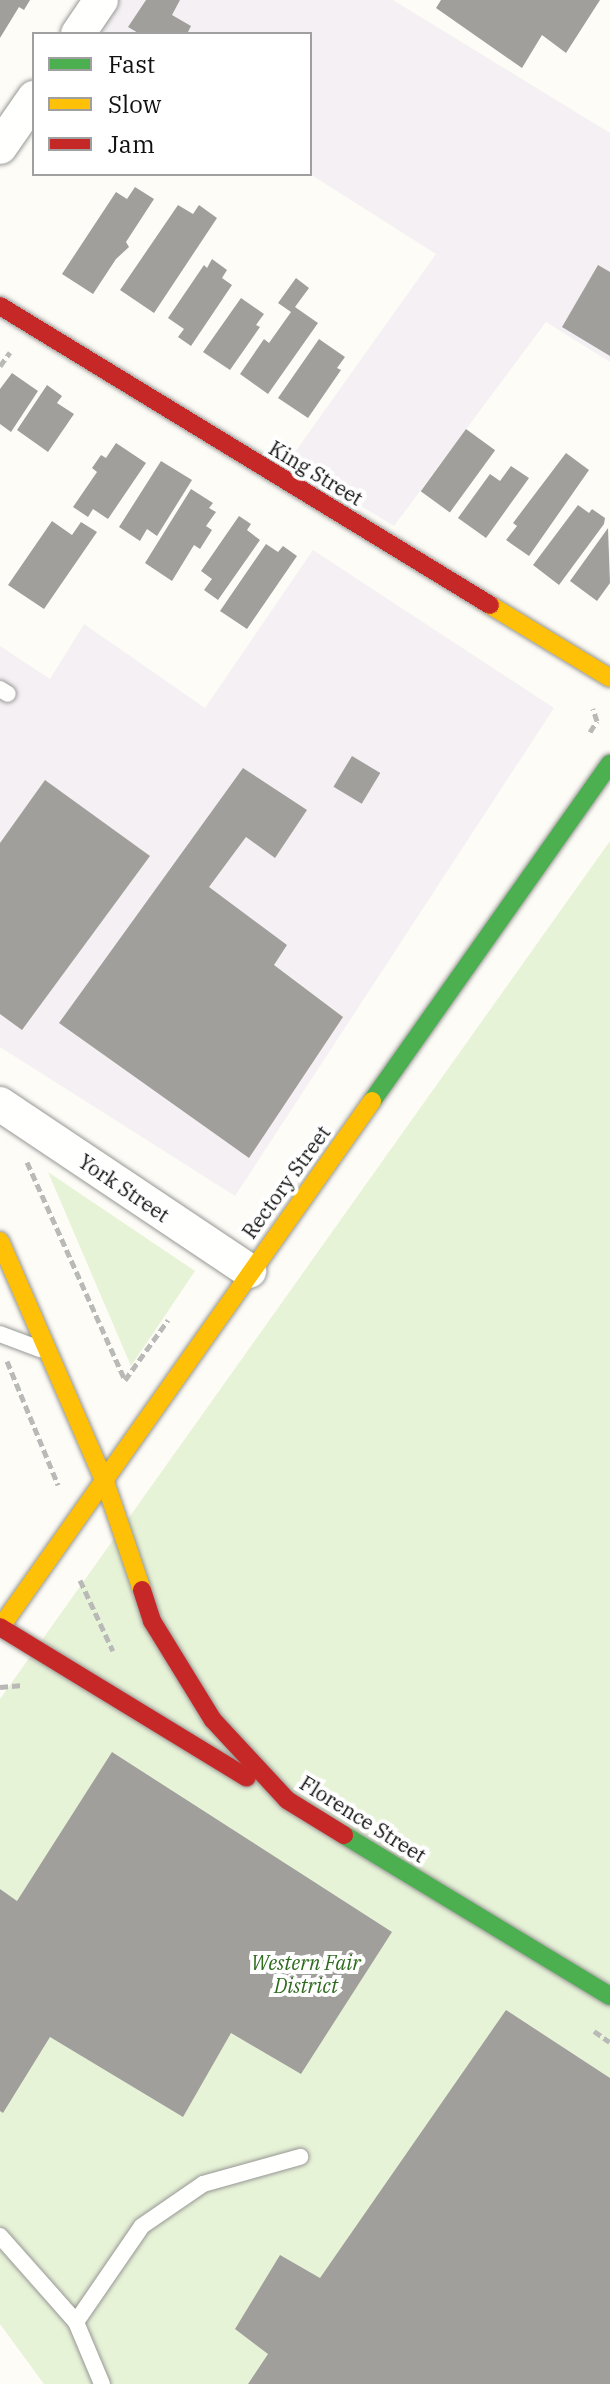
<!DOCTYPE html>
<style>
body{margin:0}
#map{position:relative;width:610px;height:2384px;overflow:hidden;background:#fdfcf7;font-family:"IBM Plex Serif",serif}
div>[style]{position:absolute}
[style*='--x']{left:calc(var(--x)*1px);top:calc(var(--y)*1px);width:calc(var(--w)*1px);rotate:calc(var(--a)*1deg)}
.industrial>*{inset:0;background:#f5f0f3}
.green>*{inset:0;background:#e7f3d7}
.building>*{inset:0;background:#a19f9c;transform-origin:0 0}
.path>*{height:5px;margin-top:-2.5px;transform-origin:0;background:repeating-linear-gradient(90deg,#b9b9b8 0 8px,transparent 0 12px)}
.roads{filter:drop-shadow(0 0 2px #979795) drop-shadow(0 0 2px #979795)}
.lane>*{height:16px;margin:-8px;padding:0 8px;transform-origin:8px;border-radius:8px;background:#fffffe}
.street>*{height:34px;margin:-17px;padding:0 17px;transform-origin:17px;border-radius:17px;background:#fffffe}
.fast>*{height:18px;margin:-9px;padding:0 9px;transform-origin:9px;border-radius:9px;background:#4caf50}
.slow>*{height:18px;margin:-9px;padding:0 9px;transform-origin:9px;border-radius:9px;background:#ffc107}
.jam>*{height:18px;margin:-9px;padding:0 9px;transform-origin:9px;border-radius:9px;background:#c62828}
span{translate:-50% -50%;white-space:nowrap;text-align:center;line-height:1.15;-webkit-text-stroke:8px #fff;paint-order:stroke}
.street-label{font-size:20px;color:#111}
.park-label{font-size:20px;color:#2f6b1f;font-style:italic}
.legend{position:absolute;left:32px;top:32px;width:280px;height:144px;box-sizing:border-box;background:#fff;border:2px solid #a0a0a0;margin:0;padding:10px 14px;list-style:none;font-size:24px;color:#111}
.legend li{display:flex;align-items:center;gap:16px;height:40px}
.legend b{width:40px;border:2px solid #a0a0a0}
</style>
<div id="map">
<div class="industrial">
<i style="clip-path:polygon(119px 0,393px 0,610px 133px,610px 362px,546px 322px,394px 526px,288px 462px,436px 254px,310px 174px,310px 34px,92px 34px)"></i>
<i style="clip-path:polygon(313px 550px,554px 708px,235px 1196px,0 1047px,0 646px,50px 679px,84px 624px,205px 708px)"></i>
</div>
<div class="green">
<i style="clip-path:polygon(610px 841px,610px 2384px,44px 2384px,0 2324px,0 1699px)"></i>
<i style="clip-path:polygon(48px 1172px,195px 1271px,131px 1366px)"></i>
</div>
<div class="building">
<i style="clip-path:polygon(0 0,30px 0,24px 10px,19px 7px,0 38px)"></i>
<i style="clip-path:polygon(146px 0,180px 0,172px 15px,191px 26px,187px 34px,140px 34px,128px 27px)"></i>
<i style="clip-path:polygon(441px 0,600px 0,566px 53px,542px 35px,522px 68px,436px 8px)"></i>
<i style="clip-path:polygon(135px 187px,154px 199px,126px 242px,129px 247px,116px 259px,93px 294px,62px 274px,116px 192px,127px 199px)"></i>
<i style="clip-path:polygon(178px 205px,193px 214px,199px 205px,217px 218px,154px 313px,120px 290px)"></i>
<i style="clip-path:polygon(212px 259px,227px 270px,222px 278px,232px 285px,191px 346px,178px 337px,184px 329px,168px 318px,204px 265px,207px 268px)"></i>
<i style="clip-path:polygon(598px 265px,610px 272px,610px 356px,562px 327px)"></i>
<i style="clip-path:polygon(296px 278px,309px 288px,295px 307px,318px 323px,268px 394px,240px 374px,264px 339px,269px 343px,291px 312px,278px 303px)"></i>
<i style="clip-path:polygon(241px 298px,264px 314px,256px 325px,260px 327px,230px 370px,203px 352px)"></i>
<i style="clip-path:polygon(319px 339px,345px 357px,337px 368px,341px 370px,308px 418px,278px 398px)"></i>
<i style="clip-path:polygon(12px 373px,38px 391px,11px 432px,0 424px,0 389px)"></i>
<i style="clip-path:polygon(47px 385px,62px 396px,57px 403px,74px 414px,48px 452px,17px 430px)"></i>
<i style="left:466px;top:429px;width:36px;height:77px;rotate:36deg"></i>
<i style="clip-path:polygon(116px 443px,146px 463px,108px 519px,93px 509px,88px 517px,73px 507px,97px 472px,92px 468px,101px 455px,106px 458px)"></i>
<i style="clip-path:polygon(566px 453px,589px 470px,529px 556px,506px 540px,517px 526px,513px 523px)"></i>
<i style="clip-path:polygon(161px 461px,192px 480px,157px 536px,147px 529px,140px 541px,119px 527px)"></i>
<i style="clip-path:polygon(511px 466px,529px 478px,486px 538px,458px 518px,490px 474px,500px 481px)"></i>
<i style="clip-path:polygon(191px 489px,213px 503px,209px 508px,216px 512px,206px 526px,212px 530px,200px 549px,194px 545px,172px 581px,145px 563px)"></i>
<i style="clip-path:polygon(578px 505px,589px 513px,592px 509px,605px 518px,604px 524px,559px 585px,533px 565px)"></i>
<i style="clip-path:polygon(239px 516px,251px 524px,247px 530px,260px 540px,218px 600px,204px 590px,212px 579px,201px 571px)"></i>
<i style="clip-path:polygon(52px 521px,72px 535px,81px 522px,97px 532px,44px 609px,8px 585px)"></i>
<i style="clip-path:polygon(608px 528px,610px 583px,597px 601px,570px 581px)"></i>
<i style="clip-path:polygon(266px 544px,278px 552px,283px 546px,297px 556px,247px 629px,220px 611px)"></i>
<i style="left:352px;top:756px;width:33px;height:36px;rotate:31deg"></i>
<i style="clip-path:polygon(243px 768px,307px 810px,275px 858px,246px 837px,209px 887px,287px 945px,274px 965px,343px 1017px,249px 1158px,59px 1023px)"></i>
<i style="clip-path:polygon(45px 780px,150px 856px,22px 1030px,0 1014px,0 843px)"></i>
<i style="clip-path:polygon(112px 1752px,392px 1932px,301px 2074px,231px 2033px,183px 2117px,50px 2037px,3px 2113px,0 2111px,0 1889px,17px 1901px)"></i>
<i style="clip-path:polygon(506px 2010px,610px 2078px,610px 2384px,248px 2384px,268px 2354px,235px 2329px,280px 2255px,320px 2278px)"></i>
</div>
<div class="path">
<i style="--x:0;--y:366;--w:17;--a:-54"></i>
<i style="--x:590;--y:732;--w:13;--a:-58"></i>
<i style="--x:597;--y:721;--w:13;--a:-108"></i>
<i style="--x:27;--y:1162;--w:239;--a:65.8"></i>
<i style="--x:125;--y:1380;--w:74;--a:-54.4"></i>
<i style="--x:7;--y:1361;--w:134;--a:67.6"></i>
<i style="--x:80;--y:1580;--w:78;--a:65.1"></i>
<i style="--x:0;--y:1687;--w:23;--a:-5"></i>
<i style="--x:594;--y:2031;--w:19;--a:35"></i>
</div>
<div class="roads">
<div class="lane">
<i style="--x:0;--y:689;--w:9;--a:32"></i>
<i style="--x:0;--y:1334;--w:43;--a:20.6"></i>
<i style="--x:0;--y:2236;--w:115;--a:48.5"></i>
<i style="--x:102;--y:2384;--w:67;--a:-112.8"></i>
<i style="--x:76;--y:2322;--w:116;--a:-55.5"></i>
<i style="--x:142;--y:2226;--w:74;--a:-34.5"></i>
<i style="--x:203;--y:2184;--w:101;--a:-15.6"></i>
</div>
<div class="street">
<i style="--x:78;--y:34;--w:41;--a:-55.9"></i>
<i style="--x:0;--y:147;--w:60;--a:-55.2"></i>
<i style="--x:0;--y:1104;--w:300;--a:33.8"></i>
</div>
<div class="fast">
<i style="--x:372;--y:1101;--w:413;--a:-54.8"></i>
<i style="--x:344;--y:1835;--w:311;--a:31.2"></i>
</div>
<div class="slow">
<i style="--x:490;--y:605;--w:140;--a:31.3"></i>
<i style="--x:0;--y:1241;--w:263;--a:66.5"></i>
<i style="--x:105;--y:1482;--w:114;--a:71.1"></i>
<i style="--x:0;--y:1628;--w:645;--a:-54.78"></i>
</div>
<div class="jam">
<i style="--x:0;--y:306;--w:574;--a:31.39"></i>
<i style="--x:142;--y:1590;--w:33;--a:72"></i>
<i style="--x:152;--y:1621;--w:116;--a:58.4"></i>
<i style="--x:213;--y:1720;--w:109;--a:47.2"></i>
<i style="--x:287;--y:1800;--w:67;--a:31.6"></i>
<i style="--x:0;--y:1627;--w:289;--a:31.4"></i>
</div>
</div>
<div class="street-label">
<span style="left:316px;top:473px;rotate:31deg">King Street</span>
<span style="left:286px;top:1182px;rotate:-54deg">Rectory Street</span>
<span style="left:124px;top:1188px;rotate:34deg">York Street</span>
<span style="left:363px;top:1819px;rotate:32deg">Florence Street</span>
</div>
<div class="park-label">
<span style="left:306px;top:1974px">Western Fair<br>District</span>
</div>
<ul class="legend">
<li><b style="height:10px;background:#4caf50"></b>Fast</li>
<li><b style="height:10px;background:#ffc107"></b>Slow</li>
<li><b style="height:10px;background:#c62828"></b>Jam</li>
</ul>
</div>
